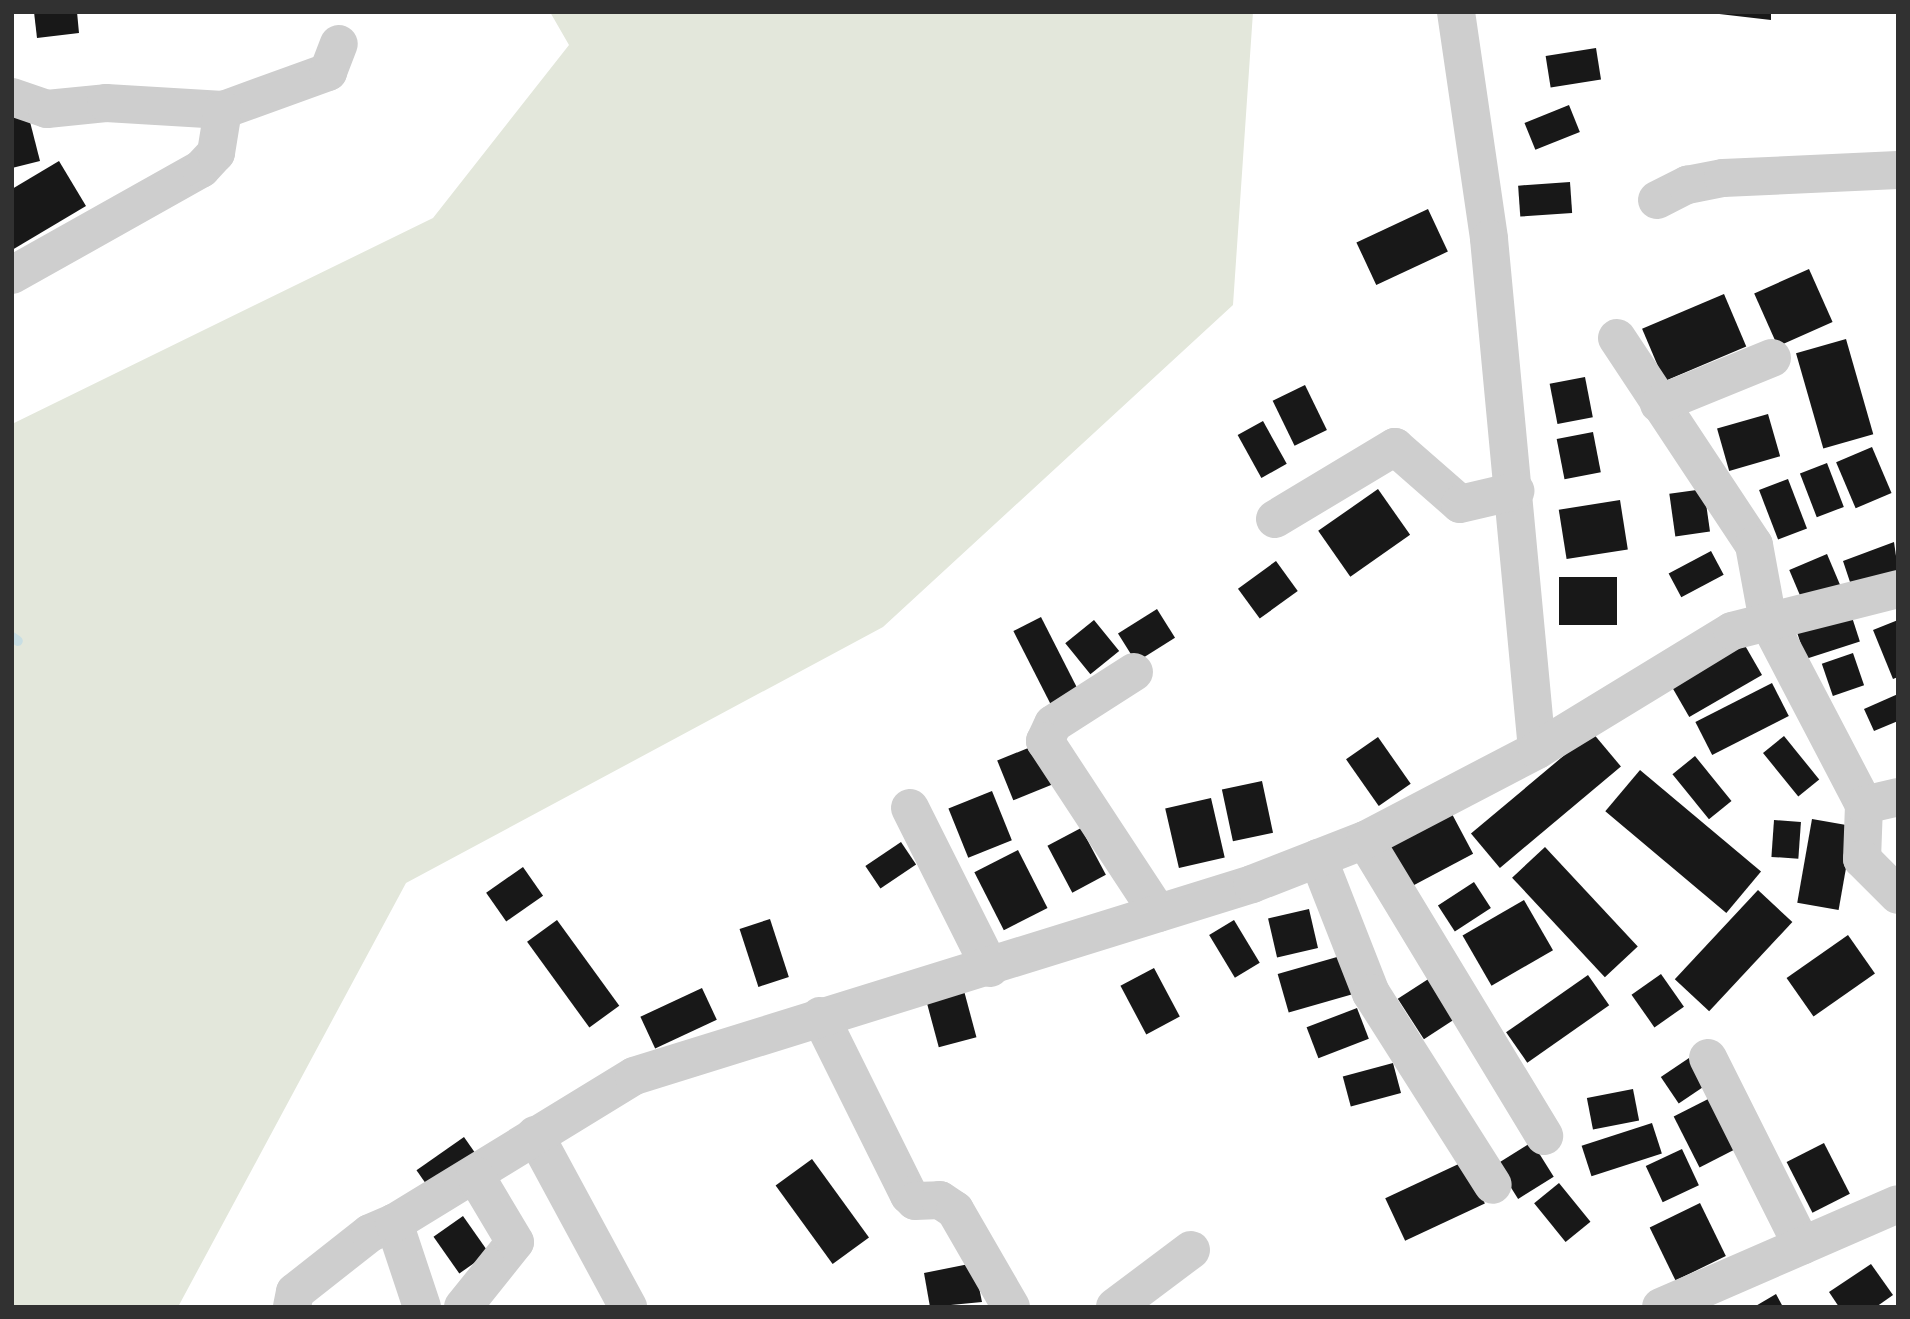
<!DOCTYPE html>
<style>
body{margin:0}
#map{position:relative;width:1910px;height:1319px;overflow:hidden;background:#fff;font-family:Arial,sans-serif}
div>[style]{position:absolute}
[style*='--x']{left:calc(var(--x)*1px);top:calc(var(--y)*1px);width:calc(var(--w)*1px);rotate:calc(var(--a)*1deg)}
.green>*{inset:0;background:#e3e7db}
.stream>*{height:10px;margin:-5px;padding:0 5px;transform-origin:5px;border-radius:5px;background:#c8dee3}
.building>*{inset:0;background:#181818;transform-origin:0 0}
.minor>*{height:38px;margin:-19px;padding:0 19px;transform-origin:19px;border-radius:19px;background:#cecece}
span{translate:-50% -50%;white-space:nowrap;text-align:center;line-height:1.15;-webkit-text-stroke:7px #fff;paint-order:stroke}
.frame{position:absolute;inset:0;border:14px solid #313131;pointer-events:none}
</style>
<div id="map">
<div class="green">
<i style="clip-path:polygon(550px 12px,1253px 12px,1233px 305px,883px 627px,406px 883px,178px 1307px,12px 1307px,12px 424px,433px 218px,569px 45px)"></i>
</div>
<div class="stream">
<i style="--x:12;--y:637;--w:7;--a:34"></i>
</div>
<div class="building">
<i style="clip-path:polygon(34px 12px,77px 12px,79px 33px,37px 38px)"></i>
<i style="clip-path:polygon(1702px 12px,1771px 12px,1771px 20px)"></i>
<i style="left:1596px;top:48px;width:32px;height:51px;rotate:81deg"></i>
<i style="left:1569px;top:105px;width:29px;height:48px;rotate:68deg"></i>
<i style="clip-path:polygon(27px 110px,40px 161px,12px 168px,12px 114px)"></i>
<i style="clip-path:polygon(59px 161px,86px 206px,12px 250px,12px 189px)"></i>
<i style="left:1570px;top:182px;width:31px;height:52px;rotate:86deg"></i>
<i style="left:1428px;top:209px;width:47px;height:79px;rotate:65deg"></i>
<i style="left:1809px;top:269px;width:58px;height:60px;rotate:66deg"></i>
<i style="left:1724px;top:294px;width:57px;height:89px;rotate:67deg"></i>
<i style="left:1846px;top:339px;width:99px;height:52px;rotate:74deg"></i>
<i style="left:1585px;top:377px;width:41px;height:36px;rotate:79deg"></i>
<i style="left:1305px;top:385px;width:50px;height:36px;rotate:64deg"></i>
<i style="left:1768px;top:414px;width:44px;height:53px;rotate:74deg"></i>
<i style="left:1263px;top:421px;width:49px;height:29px;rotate:61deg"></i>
<i style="left:1593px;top:432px;width:41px;height:37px;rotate:79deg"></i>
<i style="left:1872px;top:447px;width:50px;height:39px;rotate:67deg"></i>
<i style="left:1827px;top:463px;width:47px;height:29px;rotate:69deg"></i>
<i style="left:1788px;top:479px;width:53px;height:31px;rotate:69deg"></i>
<i style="left:1378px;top:489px;width:56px;height:73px;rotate:55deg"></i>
<i style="left:1704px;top:489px;width:43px;height:35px;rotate:82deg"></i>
<i style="left:1620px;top:500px;width:50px;height:62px;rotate:81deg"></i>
<i style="clip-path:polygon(1894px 542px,1898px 570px,1852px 588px,1843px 561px)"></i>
<i style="left:1711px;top:551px;width:27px;height:48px;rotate:62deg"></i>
<i style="left:1827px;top:554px;width:36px;height:41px;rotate:67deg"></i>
<i style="left:1276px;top:561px;width:37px;height:47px;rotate:54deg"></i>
<i style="left:1559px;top:577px;width:58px;height:48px"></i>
<i style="left:1157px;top:609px;width:34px;height:46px;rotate:58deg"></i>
<i style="left:1850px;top:611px;width:32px;height:57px;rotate:72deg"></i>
<i style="left:1041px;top:617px;width:83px;height:31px;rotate:63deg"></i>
<i style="left:1094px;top:620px;width:40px;height:37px;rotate:51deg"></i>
<i style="clip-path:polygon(1898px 620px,1898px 677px,1893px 679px,1873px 630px)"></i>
<i style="left:1743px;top:642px;width:38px;height:84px;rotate:60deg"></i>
<i style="left:1853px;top:653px;width:34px;height:33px;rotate:71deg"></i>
<i style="left:1772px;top:683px;width:37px;height:86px;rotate:63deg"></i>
<i style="clip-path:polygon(1898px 694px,1898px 721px,1874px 731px,1864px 709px)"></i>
<i style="left:1592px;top:732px;width:45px;height:158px;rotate:50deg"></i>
<i style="left:1784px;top:736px;width:56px;height:27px;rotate:51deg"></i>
<i style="left:1378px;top:737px;width:57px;height:39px;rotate:55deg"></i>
<i style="left:1038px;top:744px;width:43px;height:44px;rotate:68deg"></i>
<i style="left:1695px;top:756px;width:58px;height:29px;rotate:51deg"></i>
<i style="left:1640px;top:770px;width:158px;height:54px;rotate:40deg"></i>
<i style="left:1262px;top:781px;width:53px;height:41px;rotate:78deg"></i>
<i style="left:992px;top:791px;width:53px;height:47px;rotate:68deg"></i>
<i style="left:1211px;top:798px;width:61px;height:47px;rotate:77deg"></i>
<i style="left:1452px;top:814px;width:45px;height:70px;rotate:62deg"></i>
<i style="left:1812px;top:819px;width:42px;height:85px;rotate:10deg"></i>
<i style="left:1774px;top:820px;width:27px;height:37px;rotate:4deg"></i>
<i style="left:1081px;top:828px;width:53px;height:38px;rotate:62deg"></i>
<i style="left:901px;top:842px;width:27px;height:43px;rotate:56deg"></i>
<i style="left:1545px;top:847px;width:136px;height:45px;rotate:47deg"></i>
<i style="left:1018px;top:850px;width:65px;height:49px;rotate:63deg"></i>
<i style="left:523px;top:867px;width:35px;height:45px;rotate:55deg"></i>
<i style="left:1474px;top:882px;width:31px;height:43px;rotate:57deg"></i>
<i style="left:1758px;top:890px;width:47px;height:122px;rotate:43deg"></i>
<i style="left:1524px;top:900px;width:58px;height:71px;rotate:60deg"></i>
<i style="left:1309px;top:909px;width:40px;height:42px;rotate:77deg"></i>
<i style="left:770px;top:919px;width:61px;height:32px;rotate:72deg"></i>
<i style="left:557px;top:920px;width:106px;height:37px;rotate:54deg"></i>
<i style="left:1234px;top:920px;width:50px;height:29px;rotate:59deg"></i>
<i style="left:1848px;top:935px;width:47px;height:75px;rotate:55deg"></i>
<i style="left:1344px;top:955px;width:40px;height:69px;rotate:74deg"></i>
<i style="left:1154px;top:968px;width:55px;height:38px;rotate:62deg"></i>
<i style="left:1661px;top:974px;width:40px;height:36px;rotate:55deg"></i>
<i style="left:1588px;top:975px;width:37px;height:100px;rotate:55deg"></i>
<i style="left:1433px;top:976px;width:48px;height:42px;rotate:57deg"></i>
<i style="left:963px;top:987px;width:52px;height:39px;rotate:75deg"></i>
<i style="left:702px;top:988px;width:35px;height:68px;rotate:65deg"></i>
<i style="left:1357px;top:1008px;width:33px;height:54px;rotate:69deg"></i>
<i style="left:1689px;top:1058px;width:32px;height:34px;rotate:56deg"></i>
<i style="left:1393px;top:1063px;width:31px;height:52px;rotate:75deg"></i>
<i style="left:1633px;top:1089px;width:32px;height:47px;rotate:79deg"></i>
<i style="left:1720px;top:1093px;width:57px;height:52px;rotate:63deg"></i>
<i style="left:1652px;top:1123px;width:32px;height:74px;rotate:72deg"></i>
<i style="left:464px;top:1137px;width:28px;height:58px;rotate:55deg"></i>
<i style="left:1532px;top:1142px;width:41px;height:42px;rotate:58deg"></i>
<i style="left:1824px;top:1143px;width:57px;height:42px;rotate:63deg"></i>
<i style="left:1682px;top:1149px;width:40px;height:40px;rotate:65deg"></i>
<i style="left:812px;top:1159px;width:97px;height:45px;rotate:54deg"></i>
<i style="left:1465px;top:1161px;width:47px;height:88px;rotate:65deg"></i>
<i style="left:1559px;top:1183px;width:50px;height:32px;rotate:51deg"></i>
<i style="left:1700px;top:1203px;width:59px;height:56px;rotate:64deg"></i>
<i style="left:463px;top:1216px;width:45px;height:36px;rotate:55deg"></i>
<i style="clip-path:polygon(974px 1263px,982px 1302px,930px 1307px,924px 1273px)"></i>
<i style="clip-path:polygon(1871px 1264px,1893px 1295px,1876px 1307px,1839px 1307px,1829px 1292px)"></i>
<i style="clip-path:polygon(1776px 1294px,1783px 1307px,1754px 1307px)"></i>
</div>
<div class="minor">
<i style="--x:1456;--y:12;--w:229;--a:81.7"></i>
<i style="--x:1489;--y:239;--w:513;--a:84.63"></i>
<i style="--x:12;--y:97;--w:37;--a:19"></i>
<i style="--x:47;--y:109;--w:59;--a:-5.8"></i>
<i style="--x:106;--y:103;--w:117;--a:3.4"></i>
<i style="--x:223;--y:110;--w:112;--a:-19.9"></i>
<i style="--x:328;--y:72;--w:30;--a:-69"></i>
<i style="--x:1657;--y:200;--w:34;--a:-27"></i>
<i style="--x:1687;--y:185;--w:37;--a:-11"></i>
<i style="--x:1723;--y:178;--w:175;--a:-2.6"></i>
<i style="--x:12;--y:275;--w:217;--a:-29.3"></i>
<i style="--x:201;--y:169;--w:22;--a:-47"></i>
<i style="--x:216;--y:153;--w:44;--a:-80.8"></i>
<i style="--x:1617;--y:338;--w:248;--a:56.5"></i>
<i style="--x:1754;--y:545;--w:77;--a:79.6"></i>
<i style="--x:1768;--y:621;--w:208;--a:62.4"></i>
<i style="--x:1864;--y:805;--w:54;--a:92.1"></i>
<i style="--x:1862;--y:859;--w:51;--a:45"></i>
<i style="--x:1659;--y:404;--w:122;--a:-22.2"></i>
<i style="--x:1275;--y:519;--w:140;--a:-31"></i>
<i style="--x:1395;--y:447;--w:86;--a:41.2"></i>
<i style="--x:1460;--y:504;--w:57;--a:-13.3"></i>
<i style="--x:1134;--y:672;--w:96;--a:147.3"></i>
<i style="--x:1053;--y:724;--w:19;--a:115"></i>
<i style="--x:1045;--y:741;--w:206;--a:56.7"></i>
<i style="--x:1864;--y:805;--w:35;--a:-13"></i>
<i style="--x:910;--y:808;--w:179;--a:63.4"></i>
<i style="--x:1365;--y:840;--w:346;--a:58.8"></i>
<i style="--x:1318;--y:858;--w:145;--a:68.6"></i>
<i style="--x:1371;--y:993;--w:227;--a:57.6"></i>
<i style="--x:820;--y:1016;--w:200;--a:63.6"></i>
<i style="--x:909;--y:1195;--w:8;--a:45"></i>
<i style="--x:915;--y:1201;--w:25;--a:-2"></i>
<i style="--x:940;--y:1200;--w:18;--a:34"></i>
<i style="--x:955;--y:1210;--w:112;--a:60"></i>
<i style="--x:1708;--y:1058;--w:210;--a:63.4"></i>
<i style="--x:535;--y:1135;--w:196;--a:61.6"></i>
<i style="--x:292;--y:1307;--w:15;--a:-79"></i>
<i style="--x:295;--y:1292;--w:95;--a:-38.2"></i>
<i style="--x:370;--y:1233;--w:26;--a:-23"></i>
<i style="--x:422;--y:1307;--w:89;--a:-108.4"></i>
<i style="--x:394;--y:1223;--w:281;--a:-31.5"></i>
<i style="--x:634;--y:1076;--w:647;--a:-17.26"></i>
<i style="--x:1252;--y:884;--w:121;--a:-21.3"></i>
<i style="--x:1365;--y:840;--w:194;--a:-27.6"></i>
<i style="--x:1537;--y:750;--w:228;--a:-31.4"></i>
<i style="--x:1732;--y:631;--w:171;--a:-14.2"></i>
<i style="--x:463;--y:1307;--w:83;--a:-51.3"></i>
<i style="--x:515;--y:1242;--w:78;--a:-120.8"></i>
<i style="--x:1115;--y:1307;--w:95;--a:-36.9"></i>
<i style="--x:1661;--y:1307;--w:258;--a:-23.5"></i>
</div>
<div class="frame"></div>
</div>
